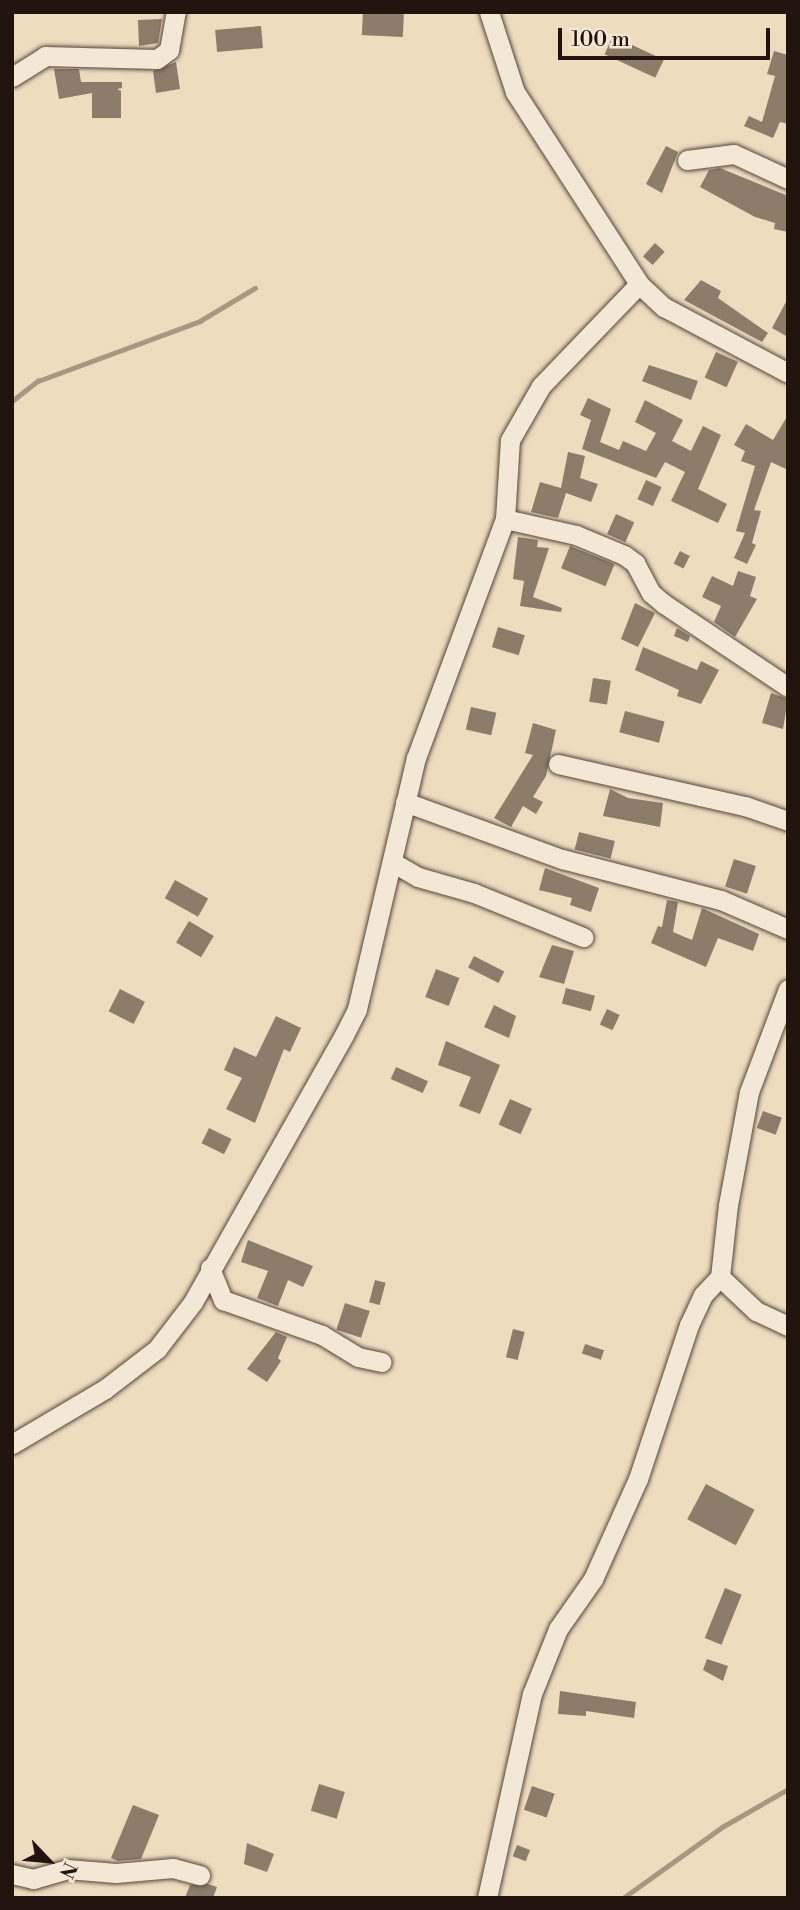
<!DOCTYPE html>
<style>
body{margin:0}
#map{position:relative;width:800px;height:1910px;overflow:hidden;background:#eddcbe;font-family:"Libre Bodoni",serif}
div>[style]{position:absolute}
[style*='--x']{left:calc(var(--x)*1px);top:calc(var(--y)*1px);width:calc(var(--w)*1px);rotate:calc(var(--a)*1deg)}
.stream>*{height:4.5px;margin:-2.25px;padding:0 2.25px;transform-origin:2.25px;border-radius:2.25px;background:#a89882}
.building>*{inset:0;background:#8c7c6a;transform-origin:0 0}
.roads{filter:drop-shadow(0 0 2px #55453a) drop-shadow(0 0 2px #55453a)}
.minor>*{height:19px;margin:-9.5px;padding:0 9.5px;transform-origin:9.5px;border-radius:9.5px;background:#f3e8d5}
span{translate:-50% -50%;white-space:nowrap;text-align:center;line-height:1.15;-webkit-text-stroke:7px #f3e8d5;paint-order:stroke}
.frame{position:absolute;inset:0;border:14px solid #22130e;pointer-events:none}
.north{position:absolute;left:14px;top:1826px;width:70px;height:70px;-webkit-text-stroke:5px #f3e8d5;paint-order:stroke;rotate:116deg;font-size:19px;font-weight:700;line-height:28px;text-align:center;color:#22130e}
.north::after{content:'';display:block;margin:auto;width:24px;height:32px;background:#22130e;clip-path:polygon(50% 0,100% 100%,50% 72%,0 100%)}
.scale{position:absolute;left:558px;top:28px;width:212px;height:32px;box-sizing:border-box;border:4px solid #22130e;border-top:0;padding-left:9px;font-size:21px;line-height:24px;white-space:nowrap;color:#22130e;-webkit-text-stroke:5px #f3e8d5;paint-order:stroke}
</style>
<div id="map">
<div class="stream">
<i style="--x:12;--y:401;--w:33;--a:-38"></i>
<i style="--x:38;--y:381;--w:173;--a:-20.3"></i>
<i style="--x:200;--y:321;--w:64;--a:-31"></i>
<i style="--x:623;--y:1898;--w:122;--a:-35.6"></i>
<i style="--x:722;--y:1827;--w:76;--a:-29.9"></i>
</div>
<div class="building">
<i style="left:363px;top:12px;width:41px;height:23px;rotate:3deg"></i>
<i style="clip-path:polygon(162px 19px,158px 43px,139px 46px,138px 20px)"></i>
<i style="left:261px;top:26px;width:22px;height:46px;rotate:85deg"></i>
<i style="left:613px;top:36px;width:56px;height:20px;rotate:25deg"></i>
<i style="clip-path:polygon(774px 51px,788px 55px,788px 124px,780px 122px,773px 138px,744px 126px,749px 116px,762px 122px,775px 76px,767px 74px)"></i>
<i style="clip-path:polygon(176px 62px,180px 89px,156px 93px,153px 71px)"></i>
<i style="clip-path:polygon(54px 69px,79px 69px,81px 82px,122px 82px,122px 88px,117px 89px,121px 91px,121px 118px,92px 118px,92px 93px,59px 99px)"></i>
<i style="clip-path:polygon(666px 146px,678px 152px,662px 193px,646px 184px)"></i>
<i style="clip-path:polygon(720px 168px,788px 196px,788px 232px,774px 229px,775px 223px,755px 217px,700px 187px,709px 170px)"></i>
<i style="left:655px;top:243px;width:13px;height:18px;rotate:42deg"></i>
<i style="clip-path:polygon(701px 280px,721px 291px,718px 298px,768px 333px,762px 342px,684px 300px)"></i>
<i style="clip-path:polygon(788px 298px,788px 337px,772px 328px)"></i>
<i style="left:716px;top:352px;width:24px;height:28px;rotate:24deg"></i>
<i style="clip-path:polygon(649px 365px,698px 381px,691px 400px,642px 381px)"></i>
<i style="clip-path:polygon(588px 398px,611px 409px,600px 442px,619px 450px,623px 441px,646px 451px,656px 433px,635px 422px,645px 400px,683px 420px,672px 441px,691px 451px,703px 426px,721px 435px,698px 489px,727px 504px,718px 523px,671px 501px,685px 472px,665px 462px,656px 478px,582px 449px,591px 420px,580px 415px)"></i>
<i style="clip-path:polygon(788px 415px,788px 470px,771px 462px,754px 510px,761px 511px,752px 543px,756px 545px,747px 564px,734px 558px,745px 533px,736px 531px,755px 466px,741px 461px,745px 451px,734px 445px,746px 424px,773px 440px)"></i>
<i style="clip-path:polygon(568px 452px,585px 456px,580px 478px,598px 484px,591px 502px,566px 493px,558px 518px,531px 512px,540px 482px,561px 488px)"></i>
<i style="left:646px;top:480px;width:17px;height:21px;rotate:24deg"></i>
<i style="left:616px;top:514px;width:20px;height:22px;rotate:24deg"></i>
<i style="clip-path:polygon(518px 537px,538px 540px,537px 547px,549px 548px,533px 597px,562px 608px,561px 612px,520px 606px,524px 581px,513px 579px)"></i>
<i style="left:570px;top:546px;width:48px;height:24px;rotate:22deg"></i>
<i style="left:680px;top:551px;width:11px;height:14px;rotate:27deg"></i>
<i style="clip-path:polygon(738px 571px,756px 577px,750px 596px,757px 599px,735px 637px,714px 622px,721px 606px,702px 597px,712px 576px,733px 586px)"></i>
<i style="clip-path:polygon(635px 603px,655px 613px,638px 647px,621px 639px)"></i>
<i style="left:498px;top:627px;width:28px;height:21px;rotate:17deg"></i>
<i style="clip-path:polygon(677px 628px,690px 636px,688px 642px,674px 636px)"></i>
<i style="clip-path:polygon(643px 647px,697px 670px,701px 661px,719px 670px,701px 704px,677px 696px,679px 690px,635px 670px)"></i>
<i style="left:593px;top:678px;width:18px;height:24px;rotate:9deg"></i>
<i style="clip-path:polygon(771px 693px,788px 699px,783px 729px,762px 723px)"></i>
<i style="left:471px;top:707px;width:26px;height:23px;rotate:13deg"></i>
<i style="left:625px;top:711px;width:41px;height:22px;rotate:15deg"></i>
<i style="clip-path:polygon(533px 723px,556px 730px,546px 776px,533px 797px,543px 802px,536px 814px,523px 806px,511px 827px,494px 818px,533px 755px,525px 753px)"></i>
<i style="clip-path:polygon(610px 789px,628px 798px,663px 803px,660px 827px,603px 816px)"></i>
<i style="left:579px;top:832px;width:37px;height:18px;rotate:14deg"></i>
<i style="left:734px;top:859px;width:23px;height:29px;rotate:18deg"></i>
<i style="clip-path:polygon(545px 868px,599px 888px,591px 912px,570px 905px,572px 898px,539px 890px)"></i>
<i style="left:175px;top:880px;width:38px;height:21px;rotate:29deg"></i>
<i style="clip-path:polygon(667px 900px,678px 902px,673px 932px,692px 940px,702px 908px,759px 934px,753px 951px,718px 938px,706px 967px,651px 943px,658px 926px,662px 927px)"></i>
<i style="left:189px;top:921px;width:29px;height:25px;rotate:31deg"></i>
<i style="clip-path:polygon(552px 945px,574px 951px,564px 984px,539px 977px)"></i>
<i style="left:474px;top:956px;width:34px;height:13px;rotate:27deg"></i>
<i style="left:436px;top:969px;width:25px;height:30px;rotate:21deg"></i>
<i style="left:566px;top:988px;width:30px;height:16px;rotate:15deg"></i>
<i style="left:120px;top:989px;width:28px;height:25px;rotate:27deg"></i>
<i style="clip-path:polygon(494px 1005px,516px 1016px,509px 1038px,484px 1027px)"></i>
<i style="left:607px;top:1009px;width:14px;height:17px;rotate:25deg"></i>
<i style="clip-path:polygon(276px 1016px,301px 1028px,290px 1052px,284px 1049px,255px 1123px,226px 1109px,242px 1078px,224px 1070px,234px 1047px,256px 1057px)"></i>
<i style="clip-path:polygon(446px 1041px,500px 1065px,480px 1114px,459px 1106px,471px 1077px,438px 1065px)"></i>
<i style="left:396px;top:1067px;width:35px;height:13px;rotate:24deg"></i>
<i style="left:510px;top:1099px;width:24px;height:28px;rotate:24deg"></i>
<i style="left:763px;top:1111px;width:20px;height:18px;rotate:20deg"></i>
<i style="left:209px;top:1128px;width:25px;height:17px;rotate:26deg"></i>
<i style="clip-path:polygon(248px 1240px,313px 1266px,303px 1287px,288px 1280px,278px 1306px,257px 1298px,268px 1271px,241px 1262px)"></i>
<i style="left:375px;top:1280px;width:11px;height:23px;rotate:15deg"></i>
<i style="left:345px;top:1303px;width:26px;height:28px;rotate:18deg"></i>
<i style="left:513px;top:1329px;width:12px;height:29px;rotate:14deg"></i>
<i style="clip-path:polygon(276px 1332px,287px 1337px,278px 1358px,281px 1361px,267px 1382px,247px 1369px)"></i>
<i style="left:585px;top:1344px;width:20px;height:10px;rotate:18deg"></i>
<i style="left:706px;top:1484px;width:55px;height:40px;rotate:28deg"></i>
<i style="left:725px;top:1588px;width:18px;height:54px;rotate:22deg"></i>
<i style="clip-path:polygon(707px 1659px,728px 1666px,723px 1681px,703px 1670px)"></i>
<i style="clip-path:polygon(560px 1691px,636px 1702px,634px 1718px,586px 1711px,586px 1716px,558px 1714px)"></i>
<i style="left:319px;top:1784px;width:27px;height:28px;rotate:17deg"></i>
<i style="left:532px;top:1786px;width:24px;height:25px;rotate:19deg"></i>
<i style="clip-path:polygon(133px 1805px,159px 1815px,141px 1859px,118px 1861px,111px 1858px)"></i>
<i style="clip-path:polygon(247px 1843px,274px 1854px,267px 1872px,244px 1864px)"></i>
<i style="left:517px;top:1845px;width:14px;height:12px;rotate:21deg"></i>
<i style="clip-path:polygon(208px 1884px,217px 1887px,213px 1898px,185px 1898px,190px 1885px)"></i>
</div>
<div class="roads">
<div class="minor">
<i style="--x:489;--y:12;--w:84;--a:72"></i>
<i style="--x:515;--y:92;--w:229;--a:57.1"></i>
<i style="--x:639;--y:284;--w:34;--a:43"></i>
<i style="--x:664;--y:307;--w:140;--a:28"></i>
<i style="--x:12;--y:77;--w:39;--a:-32"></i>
<i style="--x:45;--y:56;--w:112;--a:1.5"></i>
<i style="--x:157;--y:59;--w:15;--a:-37"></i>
<i style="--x:169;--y:50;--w:39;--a:-80"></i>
<i style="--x:687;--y:160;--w:47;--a:-7.3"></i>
<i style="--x:734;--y:154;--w:60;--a:24.8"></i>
<i style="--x:505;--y:519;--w:73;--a:12.7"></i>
<i style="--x:576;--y:535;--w:52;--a:22.6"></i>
<i style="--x:624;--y:555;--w:14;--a:36"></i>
<i style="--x:635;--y:563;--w:34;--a:62"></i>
<i style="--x:651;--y:593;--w:17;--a:40"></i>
<i style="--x:664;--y:604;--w:149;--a:33.8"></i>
<i style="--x:558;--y:764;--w:192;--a:12.7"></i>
<i style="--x:745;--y:806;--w:46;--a:19.2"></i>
<i style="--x:405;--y:802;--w:167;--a:20"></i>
<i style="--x:562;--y:859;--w:164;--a:14.5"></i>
<i style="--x:721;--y:900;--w:73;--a:23.4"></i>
<i style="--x:392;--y:862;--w:30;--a:30"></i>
<i style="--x:418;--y:877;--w:58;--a:15.9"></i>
<i style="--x:474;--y:893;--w:118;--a:22"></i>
<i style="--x:210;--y:1268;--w:35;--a:68"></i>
<i style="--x:223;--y:1300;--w:105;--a:19.5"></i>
<i style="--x:322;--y:1335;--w:42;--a:31.4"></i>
<i style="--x:358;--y:1357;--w:24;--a:12"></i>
<i style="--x:720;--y:1277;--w:50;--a:43.4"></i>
<i style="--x:756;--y:1311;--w:35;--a:25"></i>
<i style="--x:12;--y:1444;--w:108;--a:-30.6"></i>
<i style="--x:105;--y:1389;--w:66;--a:-37.6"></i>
<i style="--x:157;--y:1349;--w:59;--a:-52.5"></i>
<i style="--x:193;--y:1302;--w:307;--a:-60.5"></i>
<i style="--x:344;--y:1035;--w:29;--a:-63"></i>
<i style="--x:357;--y:1009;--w:258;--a:-76.8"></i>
<i style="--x:416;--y:758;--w:255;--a:-69.6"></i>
<i style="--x:505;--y:519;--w:79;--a:-86.4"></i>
<i style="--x:510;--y:440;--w:62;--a:-60.1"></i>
<i style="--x:541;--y:386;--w:141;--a:-46.1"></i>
<i style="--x:12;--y:1874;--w:22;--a:13"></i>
<i style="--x:33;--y:1879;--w:35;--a:-16"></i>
<i style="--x:67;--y:1869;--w:49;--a:4.7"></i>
<i style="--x:116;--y:1873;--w:57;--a:-5"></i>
<i style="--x:173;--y:1868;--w:28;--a:15"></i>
<i style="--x:487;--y:1898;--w:209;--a:-77.6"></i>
<i style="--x:532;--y:1694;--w:70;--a:-68.2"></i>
<i style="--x:558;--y:1629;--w:61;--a:-55"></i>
<i style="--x:593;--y:1579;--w:110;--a:-65.8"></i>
<i style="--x:638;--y:1479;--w:162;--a:-71.7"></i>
<i style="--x:689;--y:1325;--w:33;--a:-65"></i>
<i style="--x:703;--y:1295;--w:25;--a:-47"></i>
<i style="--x:720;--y:1277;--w:72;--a:-83.7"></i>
<i style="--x:728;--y:1205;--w:115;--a:-79.5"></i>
<i style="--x:749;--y:1092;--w:110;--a:-69.3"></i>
</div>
</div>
<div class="frame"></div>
<div class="north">N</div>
<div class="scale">100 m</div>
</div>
